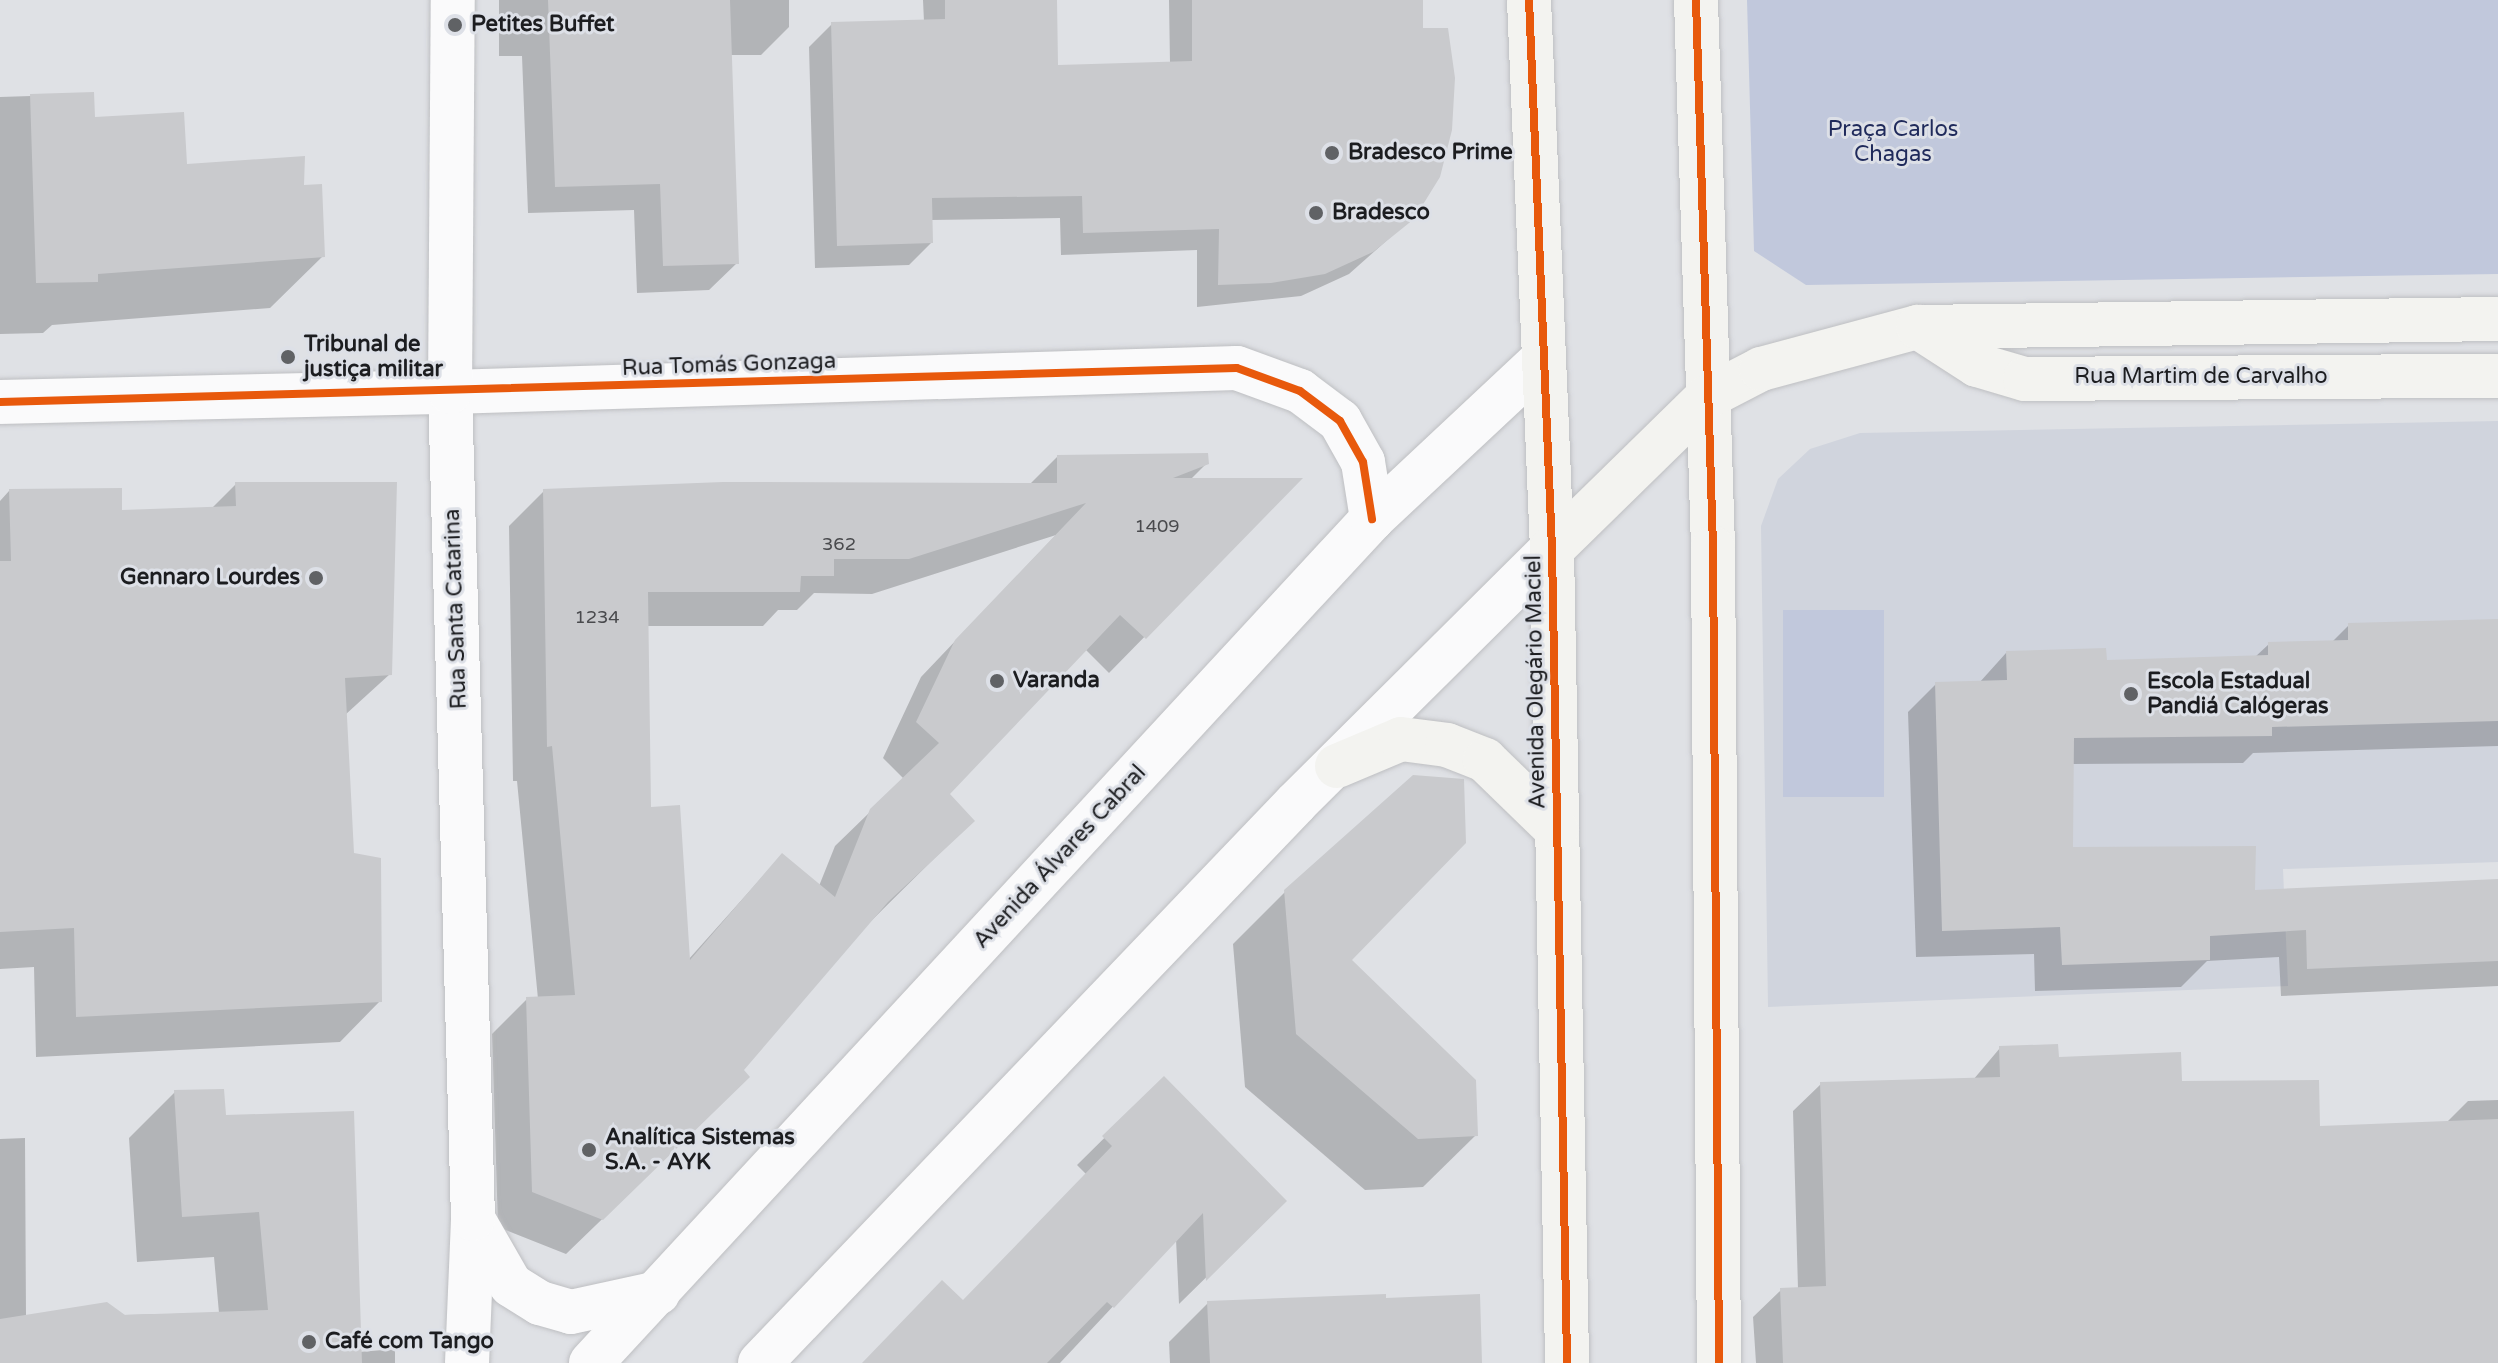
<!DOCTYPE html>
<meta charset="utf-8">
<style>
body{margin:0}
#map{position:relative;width:2498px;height:1363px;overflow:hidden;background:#dfe1e5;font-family:"Varela Round",sans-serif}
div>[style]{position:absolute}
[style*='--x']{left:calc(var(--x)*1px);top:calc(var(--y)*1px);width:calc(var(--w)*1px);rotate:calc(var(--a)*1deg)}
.built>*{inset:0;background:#d0d4dd}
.green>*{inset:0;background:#c1c8dc;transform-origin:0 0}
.shadow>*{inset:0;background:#0003}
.building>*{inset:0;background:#c9cacd}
.roads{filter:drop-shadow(0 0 2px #bebfc2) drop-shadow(0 0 2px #bebfc2)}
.minor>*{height:44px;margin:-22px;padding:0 22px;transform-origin:22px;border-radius:22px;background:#fafafb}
.tertiary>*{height:44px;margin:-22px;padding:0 22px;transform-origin:22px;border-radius:22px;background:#fafafb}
.secondary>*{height:44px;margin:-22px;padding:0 22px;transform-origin:22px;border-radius:22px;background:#f3f3f0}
.cycleway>*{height:8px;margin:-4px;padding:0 4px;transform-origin:4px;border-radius:4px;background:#e8590c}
.dots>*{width:22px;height:22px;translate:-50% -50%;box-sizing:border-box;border:4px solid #dde0e7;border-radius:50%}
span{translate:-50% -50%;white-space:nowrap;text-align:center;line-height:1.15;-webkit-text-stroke:6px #dde0e7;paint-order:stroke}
.number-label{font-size:18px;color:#494a4d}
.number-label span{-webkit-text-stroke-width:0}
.poi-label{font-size:22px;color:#1c1d20;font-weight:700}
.left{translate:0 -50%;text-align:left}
.right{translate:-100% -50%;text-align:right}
.park-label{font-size:22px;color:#1f2a5b}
.street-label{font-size:22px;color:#1c1d20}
</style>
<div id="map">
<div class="built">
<i style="clip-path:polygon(2498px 421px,2498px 862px,2283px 869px,2288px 986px,1768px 1007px,1761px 526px,1778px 479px,1810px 449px,1860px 433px)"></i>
</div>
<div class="green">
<i style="clip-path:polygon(1747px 0,2498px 0,2498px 274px,1806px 285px,1754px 251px)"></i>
<i style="left:1783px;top:610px;width:101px;height:187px"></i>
</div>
<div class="shadow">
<i style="clip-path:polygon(499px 0,789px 0,789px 27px,761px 55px,730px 55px,737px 263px,709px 290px,637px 293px,634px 210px,528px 213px,522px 56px,499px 56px)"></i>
<i style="clip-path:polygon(923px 0,1055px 0,1056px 67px,1170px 64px,1169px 0,1421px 0,1412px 218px,1349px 274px,1301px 296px,1197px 307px,1197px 250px,1061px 255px,1060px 218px,931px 220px,931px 243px,909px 265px,815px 268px,809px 47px,832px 24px,924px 22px)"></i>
<i style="clip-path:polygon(92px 94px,93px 119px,185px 166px,302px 187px,323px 256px,270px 308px,52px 325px,43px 333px,0 334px,0 97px)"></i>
<i style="clip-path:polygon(evenodd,1057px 457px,1207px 463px,1190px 480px,1298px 480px,1109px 673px,1085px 649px,947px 794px,972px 821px,864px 928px,741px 1070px,713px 1112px,566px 1254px,498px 1227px,492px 1034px,527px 999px,538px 999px,517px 781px,513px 781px,509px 526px,544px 491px,1029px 485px,1057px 457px,1056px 535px,921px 677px,883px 758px,904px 779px,835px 846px,819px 886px,782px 855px,688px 960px,649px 810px,646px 626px,763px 626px,778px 610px,797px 610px,814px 593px,872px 594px,1056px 535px)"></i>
<i style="clip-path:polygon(236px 484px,390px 674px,345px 715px,352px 855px,380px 1001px,340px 1042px,36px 1057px,34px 967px,0 969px,0 501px,9px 491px,120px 512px,211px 509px)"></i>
<i style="clip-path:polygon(2498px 621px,2498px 746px,2253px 753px,2243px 763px,2072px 764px,2071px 849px,2253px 892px,2498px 881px,2498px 986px,2281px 996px,2279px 957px,2207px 961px,2181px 987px,2035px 991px,2034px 954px,1916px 957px,1908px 712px,1936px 684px,1979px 683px,2006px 653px,2105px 662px,2255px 657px,2269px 644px,2332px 642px,2349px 625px)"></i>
<i style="clip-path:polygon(1285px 892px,1476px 1135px,1423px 1187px,1365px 1190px,1245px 1087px,1233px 944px)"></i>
<i style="clip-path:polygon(2000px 1048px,2181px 1083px,2318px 1128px,2446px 1123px,2468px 1101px,2498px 1100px,2498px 1363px,1756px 1363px,1753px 1317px,1781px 1290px,1798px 1289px,1793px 1111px,1821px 1084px,1973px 1080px)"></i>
<i style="clip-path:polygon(1164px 1079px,1284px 1201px,1179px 1304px,1176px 1239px,1060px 1363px,864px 1363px,962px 1303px,1086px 1174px,1077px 1165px)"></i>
<i style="clip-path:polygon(175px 1092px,224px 1117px,359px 1352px,395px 1349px,395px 1363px,0 1363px,0 1139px,25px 1138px,26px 1317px,219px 1313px,214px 1257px,137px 1262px,129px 1138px)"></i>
<i style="clip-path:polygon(1208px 1303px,1480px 1363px,1170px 1363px,1169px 1342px)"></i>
</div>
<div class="building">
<i style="clip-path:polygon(548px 0,730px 0,739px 264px,663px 266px,660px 184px,555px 187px)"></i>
<i style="clip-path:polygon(945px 0,1057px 0,1058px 65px,1192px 61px,1192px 0,1423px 0,1423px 28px,1448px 28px,1455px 78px,1452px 130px,1440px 177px,1414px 219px,1373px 252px,1325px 274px,1271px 283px,1218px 285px,1219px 229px,1083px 233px,1082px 196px,932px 198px,933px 243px,837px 246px,831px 22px,945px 19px)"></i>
<i style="clip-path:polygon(94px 92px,95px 117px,184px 112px,187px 164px,305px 156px,304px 185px,322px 184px,325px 257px,98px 274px,98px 282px,36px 283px,30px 94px)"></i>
<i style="clip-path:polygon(evenodd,1208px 453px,1209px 464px,1173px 478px,1303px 478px,1146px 639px,1120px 615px,950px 794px,975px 821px,888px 902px,744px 1070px,750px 1077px,603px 1220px,532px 1192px,526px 997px,575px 995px,552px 746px,547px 747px,543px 489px,723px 482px,1057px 483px,1057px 455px,1208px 453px,1086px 503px,955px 640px,916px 722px,939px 743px,870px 809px,835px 897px,782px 853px,690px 960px,680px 805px,651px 807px,648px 592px,800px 592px,801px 576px,834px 576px,834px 559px,909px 559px,1086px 503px)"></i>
<i style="clip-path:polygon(235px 482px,397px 482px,392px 675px,345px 678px,354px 853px,381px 858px,382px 1002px,76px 1017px,74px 928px,0 932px,0 561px,11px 561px,9px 489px,122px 488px,122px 510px,236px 506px)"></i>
<i style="clip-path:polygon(2498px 619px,2498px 721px,2272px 727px,2272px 736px,2074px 738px,2073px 847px,2256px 846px,2255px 890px,2498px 879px,2498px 961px,2307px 969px,2306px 930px,2210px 936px,2210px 960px,2062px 965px,2060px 927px,1942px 931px,1935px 682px,2007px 680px,2006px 651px,2106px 648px,2107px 660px,2268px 655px,2268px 642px,2348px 640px,2348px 623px)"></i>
<i style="clip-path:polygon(1413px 775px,1464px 779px,1466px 843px,1352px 960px,1476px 1080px,1478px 1136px,1418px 1139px,1296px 1034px,1284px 890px)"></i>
<i style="clip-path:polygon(2058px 1044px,2059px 1057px,2181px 1052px,2182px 1081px,2319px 1080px,2320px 1126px,2498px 1119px,2498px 1363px,1783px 1363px,1780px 1288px,1826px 1286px,1820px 1082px,2000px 1077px,1999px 1046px)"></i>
<i style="clip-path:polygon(1164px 1076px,1287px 1201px,1206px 1281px,1203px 1213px,1114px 1308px,1107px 1302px,1047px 1363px,862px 1363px,942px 1280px,963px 1300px,1112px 1146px,1102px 1136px)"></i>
<i style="clip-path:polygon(224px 1089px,226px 1115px,354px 1111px,362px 1363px,0 1363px,0 1319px,107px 1302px,125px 1315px,268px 1310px,259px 1212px,182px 1217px,174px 1090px)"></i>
<i style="clip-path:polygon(1386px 1294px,1386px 1298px,1480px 1294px,1482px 1363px,1210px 1363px,1207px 1301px)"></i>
</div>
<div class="roads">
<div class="minor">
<i style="--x:473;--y:1219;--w:76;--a:60.1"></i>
<i style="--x:511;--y:1285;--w:34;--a:32"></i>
<i style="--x:540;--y:1303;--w:32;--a:16"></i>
<i style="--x:571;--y:1312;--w:89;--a:-12.3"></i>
<i style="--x:467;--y:1363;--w:144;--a:-87.6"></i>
<i style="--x:473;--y:1219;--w:827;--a:-91.59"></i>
<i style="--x:450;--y:392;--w:787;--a:-1.75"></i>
<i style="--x:1237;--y:368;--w:67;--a:20.1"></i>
<i style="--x:1300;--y:391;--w:50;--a:36.9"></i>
<i style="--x:1340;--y:421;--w:47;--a:60.7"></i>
<i style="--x:1363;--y:462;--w:58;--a:81"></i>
</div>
<div class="tertiary">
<i style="--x:0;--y:402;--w:450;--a:-1.3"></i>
<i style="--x:450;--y:392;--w:392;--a:-89.6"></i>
<i style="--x:591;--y:1363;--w:1150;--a:-47.22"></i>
<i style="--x:1372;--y:519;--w:230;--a:-43.1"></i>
<i style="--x:760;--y:1363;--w:775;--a:-46.25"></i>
<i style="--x:1296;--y:803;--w:361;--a:-44.8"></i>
</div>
<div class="secondary">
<i style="--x:1529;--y:0;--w:549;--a:87.6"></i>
<i style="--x:1552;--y:549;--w:814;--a:88.94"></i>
<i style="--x:1696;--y:0;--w:548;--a:88.22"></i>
<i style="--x:1713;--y:548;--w:815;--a:89.58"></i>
<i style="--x:1918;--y:327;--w:70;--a:32.8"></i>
<i style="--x:1977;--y:365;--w:50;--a:16.3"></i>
<i style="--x:2025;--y:379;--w:473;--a:-0.4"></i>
<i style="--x:1552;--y:549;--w:217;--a:-44.4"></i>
<i style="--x:1707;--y:397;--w:61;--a:-27.4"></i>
<i style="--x:1761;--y:369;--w:163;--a:-15"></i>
<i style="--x:1918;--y:327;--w:580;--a:-0.79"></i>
<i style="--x:1337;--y:766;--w:69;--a:-22.9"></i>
<i style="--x:1401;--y:739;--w:46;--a:7.4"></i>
<i style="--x:1447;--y:745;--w:41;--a:21.5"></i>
<i style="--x:1485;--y:760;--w:100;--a:44.2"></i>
</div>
</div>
<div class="cycleway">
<i style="--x:1529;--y:0;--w:549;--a:87.6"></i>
<i style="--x:1552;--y:549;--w:814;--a:88.94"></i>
<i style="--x:1696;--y:0;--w:548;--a:88.22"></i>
<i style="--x:1713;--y:548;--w:815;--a:89.58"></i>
<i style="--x:0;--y:402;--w:1237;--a:-1.57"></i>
<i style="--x:1237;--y:368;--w:67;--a:20.1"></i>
<i style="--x:1300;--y:391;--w:50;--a:36.9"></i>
<i style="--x:1340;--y:421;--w:47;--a:60.7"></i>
<i style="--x:1363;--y:462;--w:58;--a:81"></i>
</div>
<div class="dots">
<i style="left:455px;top:25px;background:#606265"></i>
<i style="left:1332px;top:153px;background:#606265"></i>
<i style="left:1316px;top:213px;background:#606265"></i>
<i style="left:288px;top:357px;background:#606265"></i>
<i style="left:316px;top:578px;background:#606265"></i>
<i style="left:997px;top:681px;background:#606265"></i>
<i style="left:2131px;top:694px;background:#606265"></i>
<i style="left:589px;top:1150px;background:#606265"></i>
<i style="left:309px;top:1342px;background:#606265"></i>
</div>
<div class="number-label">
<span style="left:1157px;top:526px">1409</span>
<span style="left:839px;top:544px">362</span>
<span style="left:597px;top:617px">1234</span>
</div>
<div class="poi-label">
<span class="left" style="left:471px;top:25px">Petites Buffet</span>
<span class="left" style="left:1348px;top:153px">Bradesco Prime</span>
<span class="left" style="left:1332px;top:213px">Bradesco</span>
<span class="left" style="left:304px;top:357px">Tribunal de<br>justiça militar</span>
<span class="right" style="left:300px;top:578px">Gennaro Lourdes</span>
<span class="left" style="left:1013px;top:681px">Varanda</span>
<span class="left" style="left:2147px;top:694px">Escola Estadual<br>Pandiá Calógeras</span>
<span class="left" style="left:605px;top:1150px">Analítica Sistemas<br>S.A. - AYK</span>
<span class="left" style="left:325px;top:1342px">Café com Tango</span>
</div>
<div class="park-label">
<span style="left:1893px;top:142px">Praça Carlos<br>Chagas</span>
</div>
<div class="street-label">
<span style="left:729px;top:365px;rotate:-2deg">Rua Tomás Gonzaga</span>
<span style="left:2201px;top:377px">Rua Martim de Carvalho</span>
<span style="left:456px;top:609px;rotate:-92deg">Rua Santa Catarina</span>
<span style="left:1536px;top:682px;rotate:-91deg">Avenida Olegário Maciel</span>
<span style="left:1060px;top:857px;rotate:-47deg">Avenida Álvares Cabral</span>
</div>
</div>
